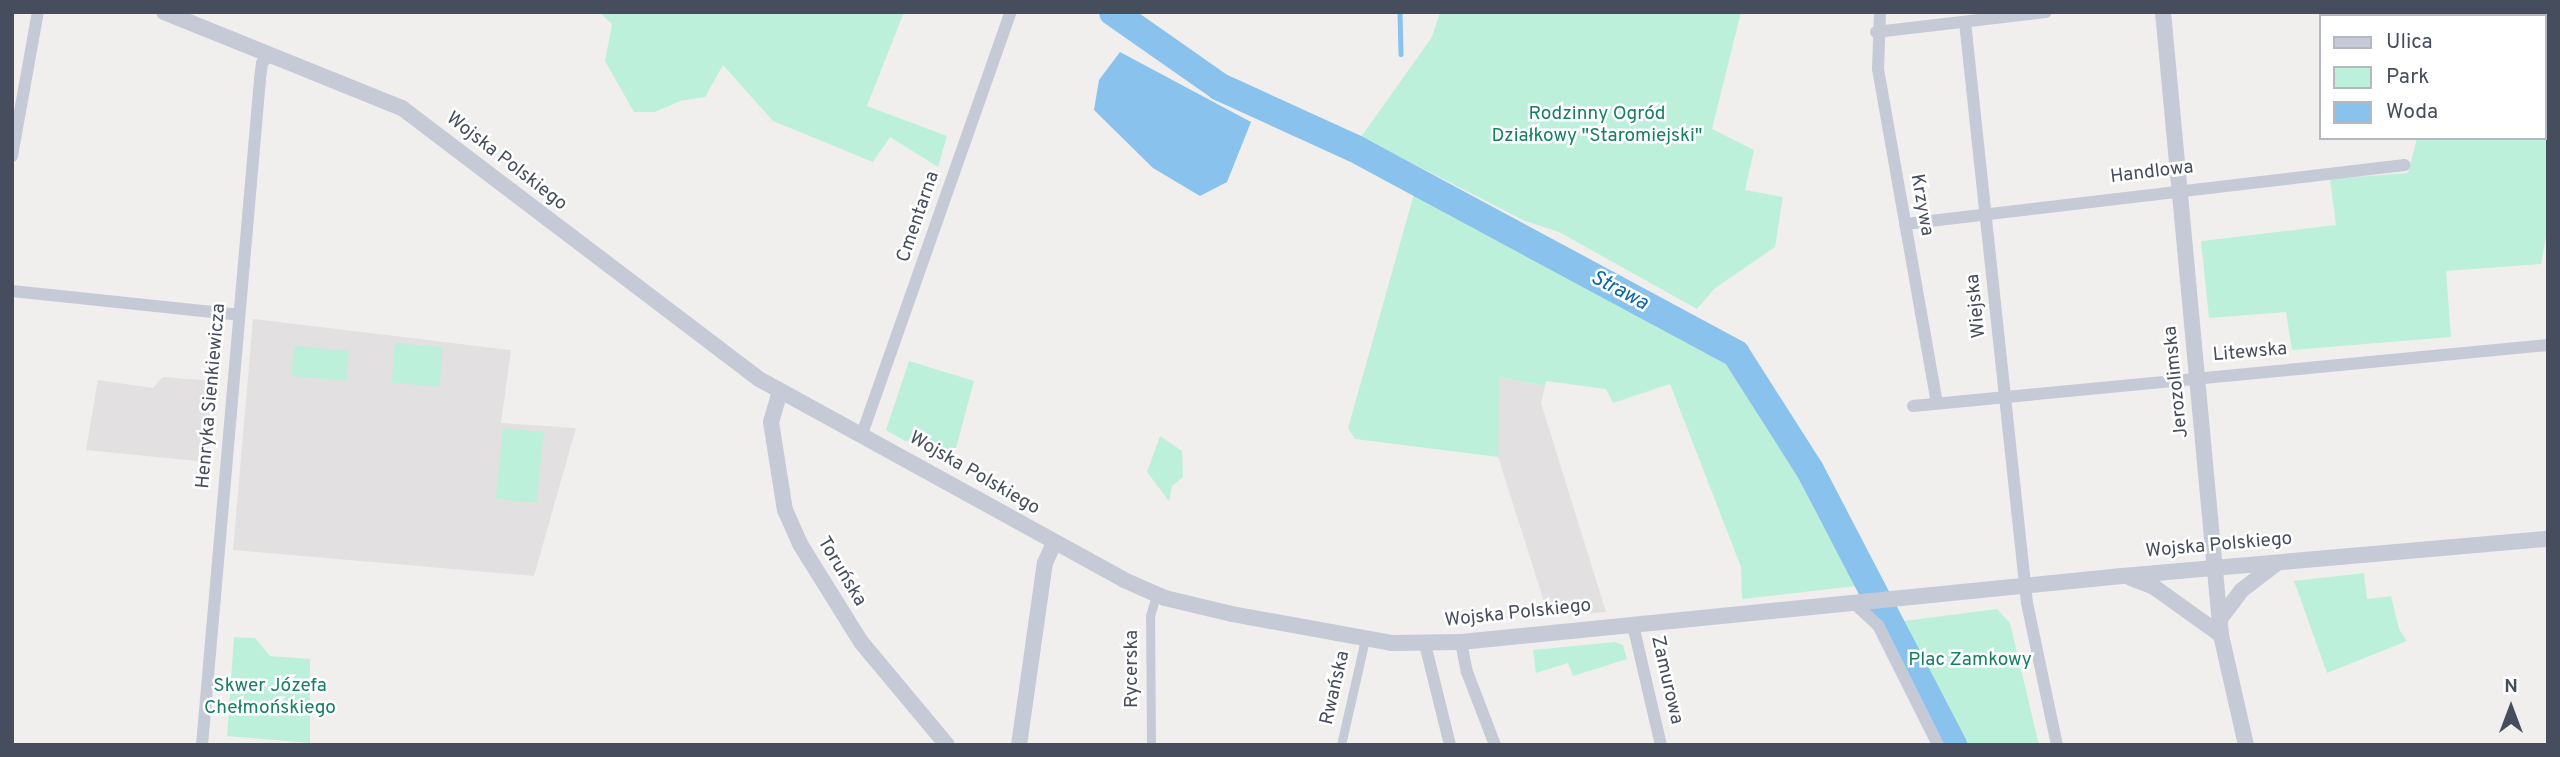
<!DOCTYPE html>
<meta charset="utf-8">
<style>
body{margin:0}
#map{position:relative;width:2560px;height:757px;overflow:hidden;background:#f1efee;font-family:Overpass,sans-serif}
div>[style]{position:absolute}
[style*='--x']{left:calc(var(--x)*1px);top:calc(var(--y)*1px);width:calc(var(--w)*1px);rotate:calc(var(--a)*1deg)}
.education>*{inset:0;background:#e2e0e0}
.green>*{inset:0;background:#bcf0db;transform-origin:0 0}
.water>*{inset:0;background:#88c2ed}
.stream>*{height:4.5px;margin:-2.25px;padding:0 2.25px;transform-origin:2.25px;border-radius:2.25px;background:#88c2ed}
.river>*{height:28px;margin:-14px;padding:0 14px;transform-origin:14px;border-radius:14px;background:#88c2ed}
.pedestrian>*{height:9px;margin:-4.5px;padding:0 4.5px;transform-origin:4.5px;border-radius:4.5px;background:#c5cad6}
.minor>*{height:12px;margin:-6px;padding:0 6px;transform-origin:6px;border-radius:6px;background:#c5cad6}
.tertiary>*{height:16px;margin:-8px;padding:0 8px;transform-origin:8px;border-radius:8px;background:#c5cad6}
span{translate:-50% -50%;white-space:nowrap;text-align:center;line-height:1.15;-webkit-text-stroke:5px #fff;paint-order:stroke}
.park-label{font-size:19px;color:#157f62}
.street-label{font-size:19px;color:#464d5c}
.water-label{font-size:21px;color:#0a66ac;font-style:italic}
.frame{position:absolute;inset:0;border:14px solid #464d5c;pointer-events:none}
.legend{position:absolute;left:2319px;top:14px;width:228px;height:126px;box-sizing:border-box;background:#fff;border:2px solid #b5b8be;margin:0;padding:9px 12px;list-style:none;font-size:21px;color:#464d5c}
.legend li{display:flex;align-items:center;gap:14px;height:35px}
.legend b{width:35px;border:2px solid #b5b8be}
.north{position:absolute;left:2476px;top:673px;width:70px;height:70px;-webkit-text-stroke:5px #fff;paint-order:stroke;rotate:0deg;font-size:19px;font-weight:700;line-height:28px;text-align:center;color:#464d5c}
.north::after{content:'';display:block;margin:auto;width:24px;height:32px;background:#464d5c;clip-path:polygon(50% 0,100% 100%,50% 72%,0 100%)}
</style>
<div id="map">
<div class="education">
<i style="clip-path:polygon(253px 319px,511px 350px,501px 423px,576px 428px,534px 576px,233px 550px)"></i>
<i style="clip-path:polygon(163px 377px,214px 381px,207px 462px,86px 450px,98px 380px,153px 388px)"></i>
<i style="clip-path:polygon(1498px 377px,1545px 386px,1541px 403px,1606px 612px,1549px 617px,1498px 457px)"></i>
</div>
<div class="green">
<i style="clip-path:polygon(599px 12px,904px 12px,867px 106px,947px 136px,938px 167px,890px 137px,873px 162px,773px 121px,723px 65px,705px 97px,680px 101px,655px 112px,634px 112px,605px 61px,612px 24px)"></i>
<i style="clip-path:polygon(1440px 12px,1741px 12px,1712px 129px,1754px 150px,1745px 190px,1783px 197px,1775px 247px,1714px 289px,1697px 309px,1559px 232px,1525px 221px,1361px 137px,1432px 37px)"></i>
<i style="clip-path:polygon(2417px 138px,2548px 138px,2548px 226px,2541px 264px,2446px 271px,2451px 337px,2292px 350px,2286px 312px,2209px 318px,2201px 241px,2336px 225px,2330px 179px,2408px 173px)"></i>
<i style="clip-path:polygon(1416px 187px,1573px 267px,1718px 348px,1800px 461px,1864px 576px,1856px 586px,1742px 599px,1741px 567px,1670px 384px,1613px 403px,1606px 389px,1546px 381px,1545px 386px,1499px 377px,1498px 457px,1355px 439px,1348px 428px)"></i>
<i style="left:395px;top:343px;width:48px;height:40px;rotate:5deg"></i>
<i style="left:294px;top:346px;width:55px;height:30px;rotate:5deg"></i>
<i style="clip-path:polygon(909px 361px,974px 381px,951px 467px,941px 451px,912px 435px,907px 442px,886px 430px)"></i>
<i style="left:503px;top:428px;width:41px;height:71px;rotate:6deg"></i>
<i style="clip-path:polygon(1160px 436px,1182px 451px,1183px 477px,1172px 486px,1169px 501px,1147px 472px)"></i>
<i style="clip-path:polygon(2364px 573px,2367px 599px,2391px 596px,2399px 629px,2407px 641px,2327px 673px,2294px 581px)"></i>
<i style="clip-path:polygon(1997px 609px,2010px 623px,2039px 745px,1959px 745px,1897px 622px)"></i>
<i style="clip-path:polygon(234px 637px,255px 638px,270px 656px,310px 659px,310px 743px,227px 736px)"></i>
<i style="clip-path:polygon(1615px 642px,1623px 645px,1627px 659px,1573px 676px,1568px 663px,1536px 673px,1533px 650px)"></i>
</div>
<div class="water">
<i style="clip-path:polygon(1120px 52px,1251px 122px,1227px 182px,1200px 196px,1153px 168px,1094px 110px,1099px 80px)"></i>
</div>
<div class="stream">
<i style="--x:1400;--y:12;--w:42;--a:88.6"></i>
</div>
<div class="river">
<i style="--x:1113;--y:12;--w:131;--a:35"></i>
<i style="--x:1220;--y:87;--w:147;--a:24.5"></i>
<i style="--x:1354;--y:148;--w:434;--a:28.3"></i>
<i style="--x:1736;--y:354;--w:138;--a:57.5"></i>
<i style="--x:1810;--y:470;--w:310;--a:62.5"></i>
</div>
<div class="pedestrian">
<i style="--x:1151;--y:745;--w:129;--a:-90.4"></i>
<i style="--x:1150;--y:616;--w:22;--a:-74"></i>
<i style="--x:1341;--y:745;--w:109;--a:-77.2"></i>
</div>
<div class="minor">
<i style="--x:1880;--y:12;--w:57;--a:92"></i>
<i style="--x:1878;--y:69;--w:339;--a:80"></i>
<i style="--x:2530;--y:12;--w:18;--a:13"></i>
<i style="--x:1965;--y:22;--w:584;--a:83.91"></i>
<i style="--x:2027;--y:603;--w:145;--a:78.1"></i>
<i style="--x:1876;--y:32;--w:171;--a:-6.7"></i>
<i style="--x:12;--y:156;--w:146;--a:-79.8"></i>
<i style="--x:1905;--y:224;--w:503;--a:-6.73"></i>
<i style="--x:12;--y:291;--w:228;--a:6"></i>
<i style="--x:1913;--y:406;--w:638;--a:-5.49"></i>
<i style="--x:862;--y:434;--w:448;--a:-70.6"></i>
<i style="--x:1854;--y:603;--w:33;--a:43"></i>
<i style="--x:1878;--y:625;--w:134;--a:63.4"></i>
<i style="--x:1633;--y:625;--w:123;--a:76.9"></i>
<i style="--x:1461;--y:642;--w:31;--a:79"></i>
<i style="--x:1467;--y:672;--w:78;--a:69"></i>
<i style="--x:1425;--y:644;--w:104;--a:76.1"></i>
<i style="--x:202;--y:745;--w:669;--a:-85.02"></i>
<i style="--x:260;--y:79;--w:16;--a:-83"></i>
<i style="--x:262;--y:63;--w:11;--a:-45"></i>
</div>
<div class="tertiary">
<i style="--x:164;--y:12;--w:257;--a:22"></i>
<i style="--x:402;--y:108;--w:448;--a:37.2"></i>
<i style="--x:759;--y:379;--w:417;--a:28.8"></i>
<i style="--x:1124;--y:580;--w:45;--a:23.7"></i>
<i style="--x:1165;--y:598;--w:69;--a:13.4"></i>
<i style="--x:1232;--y:614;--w:162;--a:10.3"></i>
<i style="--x:1391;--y:643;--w:70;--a:-0.8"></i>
<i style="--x:1461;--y:642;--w:664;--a:-5.7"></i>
<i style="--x:2122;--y:576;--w:428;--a:-5"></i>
<i style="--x:2163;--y:12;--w:626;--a:84.68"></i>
<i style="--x:2221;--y:635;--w:113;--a:77.2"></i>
<i style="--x:780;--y:391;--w:32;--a:106"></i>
<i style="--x:771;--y:422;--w:89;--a:81"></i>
<i style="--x:785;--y:510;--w:37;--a:66"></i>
<i style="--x:800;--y:544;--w:115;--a:58.1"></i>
<i style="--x:861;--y:642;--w:134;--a:50.1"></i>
<i style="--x:2131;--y:578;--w:25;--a:21"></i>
<i style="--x:2154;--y:587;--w:82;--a:35.6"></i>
<i style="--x:2220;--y:619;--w:36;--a:-53"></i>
<i style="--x:2242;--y:590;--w:44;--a:-37.6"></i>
<i style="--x:1019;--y:745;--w:184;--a:-81.9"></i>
<i style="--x:1045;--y:563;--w:22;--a:-66"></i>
</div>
<div class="park-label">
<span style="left:1597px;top:126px">Rodzinny Ogród<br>Działkowy "Staromiejski"</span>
<span style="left:1970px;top:661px">Plac Zamkowy</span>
<span style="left:270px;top:698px">Skwer Józefa<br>Chełmońskiego</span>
</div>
<div class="street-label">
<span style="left:506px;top:162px;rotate:38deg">Wojska Polskiego</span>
<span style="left:2152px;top:173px;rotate:-7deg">Handlowa</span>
<span style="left:1921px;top:205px;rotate:80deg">Krzywa</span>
<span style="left:919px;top:217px;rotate:-71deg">Cmentarna</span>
<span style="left:1977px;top:306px;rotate:-96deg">Wiejska</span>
<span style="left:2250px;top:353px;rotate:-5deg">Litewska</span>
<span style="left:2177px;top:382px;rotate:-96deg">Jerozolimska</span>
<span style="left:212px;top:396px;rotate:-85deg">Henryka Sienkiewicza</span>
<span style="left:974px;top:474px;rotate:30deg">Wojska Polskiego</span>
<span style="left:2219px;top:546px;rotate:-5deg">Wojska Polskiego</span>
<span style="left:841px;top:572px;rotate:59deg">Toruńska</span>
<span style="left:1518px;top:614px;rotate:-6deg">Wojska Polskiego</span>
<span style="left:1133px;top:669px;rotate:-90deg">Rycerska</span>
<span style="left:1666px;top:680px;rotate:77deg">Zamurowa</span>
<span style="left:1336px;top:688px;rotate:-77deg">Rwańska</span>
</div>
<div class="water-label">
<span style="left:1619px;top:291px;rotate:28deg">Strawa</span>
</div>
<div class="frame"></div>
<ul class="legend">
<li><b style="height:9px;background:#c5cad6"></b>Ulica</li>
<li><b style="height:19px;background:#bcf0db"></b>Park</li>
<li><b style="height:19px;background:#88c2ed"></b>Woda</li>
</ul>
<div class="north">N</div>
</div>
